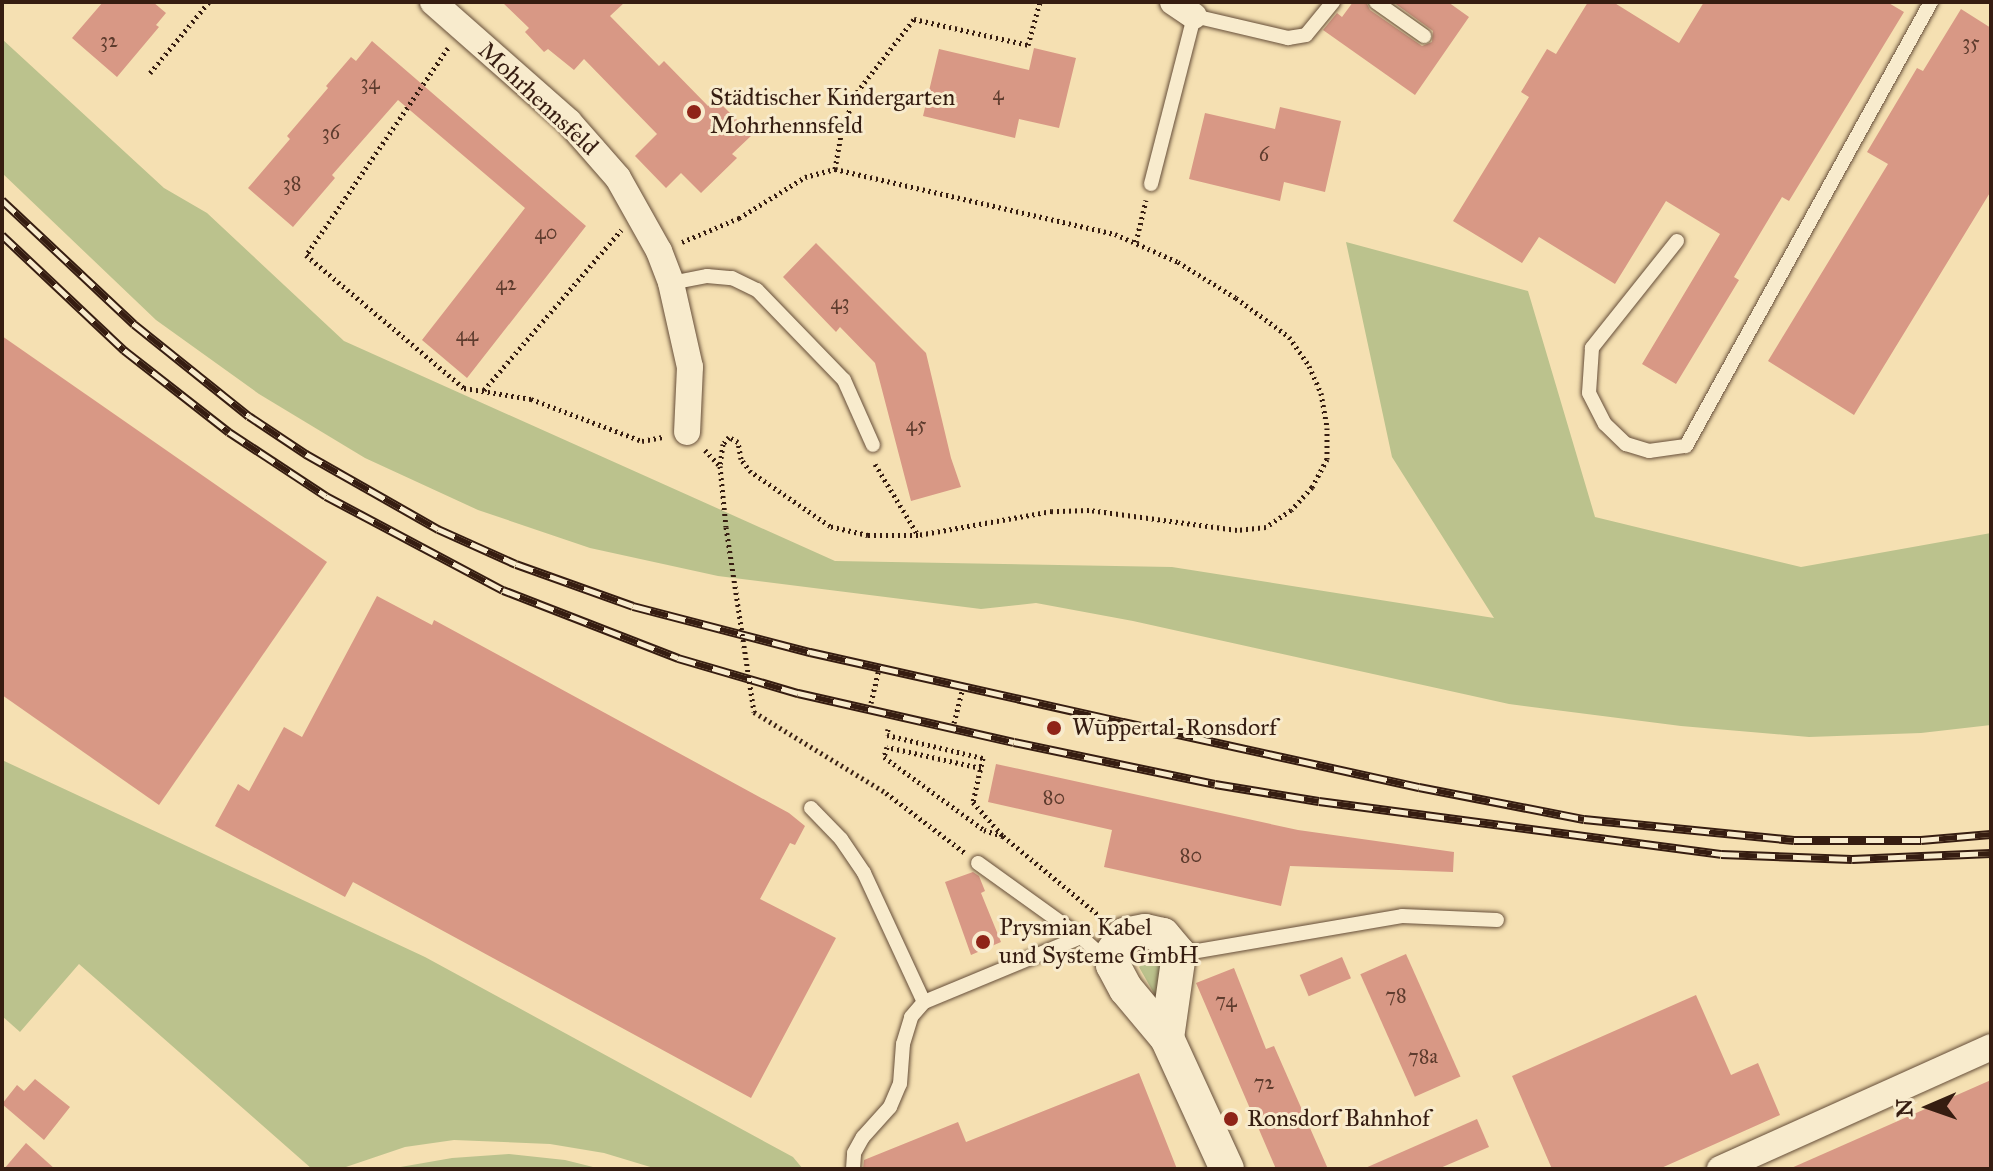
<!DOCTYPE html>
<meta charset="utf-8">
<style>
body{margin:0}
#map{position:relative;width:1993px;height:1171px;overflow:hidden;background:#f5e0b2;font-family:"IM FELL Great Primer",serif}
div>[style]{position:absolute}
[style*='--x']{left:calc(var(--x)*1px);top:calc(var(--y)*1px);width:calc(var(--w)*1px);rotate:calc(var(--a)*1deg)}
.green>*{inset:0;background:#bbc28d}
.building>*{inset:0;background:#d89885;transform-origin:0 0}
.path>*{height:5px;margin-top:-2.5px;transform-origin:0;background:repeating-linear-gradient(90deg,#361d11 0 2px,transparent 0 6px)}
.roads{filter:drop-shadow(0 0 2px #664e39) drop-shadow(0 0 2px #664e39)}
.service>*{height:14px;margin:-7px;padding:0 7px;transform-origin:7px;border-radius:7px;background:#f8ebcd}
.minor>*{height:26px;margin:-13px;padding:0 13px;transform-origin:13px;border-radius:13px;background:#f8ebcd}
.tertiary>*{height:34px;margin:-17px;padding:0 17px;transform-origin:17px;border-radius:17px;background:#f8ebcd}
.rail>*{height:9px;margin-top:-4.5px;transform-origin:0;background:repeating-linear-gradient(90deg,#f8ebcd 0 18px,#361d11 0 36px);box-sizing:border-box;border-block:2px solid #361d11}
.path-bridge>*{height:5px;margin-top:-2.5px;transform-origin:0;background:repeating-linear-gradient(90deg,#361d11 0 2px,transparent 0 6px)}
.dots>*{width:22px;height:22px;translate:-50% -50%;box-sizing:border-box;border:4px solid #f8ebcd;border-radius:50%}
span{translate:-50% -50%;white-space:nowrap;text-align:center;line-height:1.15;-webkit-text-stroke:6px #f8ebcd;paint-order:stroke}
.number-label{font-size:20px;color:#5e3c2e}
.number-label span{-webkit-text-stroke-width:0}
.poi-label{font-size:24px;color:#361d11}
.left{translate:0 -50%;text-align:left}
.street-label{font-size:24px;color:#361d11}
.frame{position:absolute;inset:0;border:4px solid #361d11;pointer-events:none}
.north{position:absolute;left:1889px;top:1067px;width:80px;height:80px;-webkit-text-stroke:6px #f8ebcd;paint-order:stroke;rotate:268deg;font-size:22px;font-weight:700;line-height:32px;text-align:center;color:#361d11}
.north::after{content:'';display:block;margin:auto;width:28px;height:36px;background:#361d11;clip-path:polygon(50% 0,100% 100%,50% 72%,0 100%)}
</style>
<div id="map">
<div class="green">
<i style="clip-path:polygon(2px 39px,164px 188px,207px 213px,344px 341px,835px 561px,1172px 567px,1494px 618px,1392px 457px,1346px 242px,1528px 291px,1595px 517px,1801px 567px,1991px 533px,1991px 725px,1921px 733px,1809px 737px,1681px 726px,1509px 704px,1133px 621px,1036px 603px,981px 609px,718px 576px,590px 548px,478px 510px,365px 458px,259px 394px,156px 320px,2px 173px)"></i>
<i style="clip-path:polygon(2px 760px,425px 957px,793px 1157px,803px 1169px,657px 1169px,604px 1153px,550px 1144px,454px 1140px,405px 1147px,340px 1169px,312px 1169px,79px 964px,20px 1032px,2px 1016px)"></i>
<i style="clip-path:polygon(1155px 955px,1166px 958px,1156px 997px,1139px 967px)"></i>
<i style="clip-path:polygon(509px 1154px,565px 1160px,601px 1169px,389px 1169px,452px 1158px)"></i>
</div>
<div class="building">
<i style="clip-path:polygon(103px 2px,153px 2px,166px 13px,156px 25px,159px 27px,117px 77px,72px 38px)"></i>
<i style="clip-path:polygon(502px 2px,625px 2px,610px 16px,659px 66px,664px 61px,708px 106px,716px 99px,752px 135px,732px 154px,737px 158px,701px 193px,681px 173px,666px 188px,635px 156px,657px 134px,584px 59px,574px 70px,548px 49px,544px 52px,525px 32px,529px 28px)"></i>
<i style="clip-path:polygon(1353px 2px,1366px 2px,1370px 10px,1422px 46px,1432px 42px,1433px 31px,1393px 2px,1448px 2px,1469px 17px,1415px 95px,1323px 30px,1337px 13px,1342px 17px)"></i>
<i style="clip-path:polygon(1588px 2px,1613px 2px,1679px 43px,1704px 2px,1887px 2px,1904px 12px,1789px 201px,1782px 197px,1734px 277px,1739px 280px,1676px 384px,1642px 364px,1720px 234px,1666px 201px,1615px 284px,1539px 237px,1522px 263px,1453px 221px,1529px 97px,1521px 92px,1547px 49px,1556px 54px)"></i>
<i style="clip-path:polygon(1961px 9px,1991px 28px,1991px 191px,1854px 415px,1768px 361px,1888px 164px,1867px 152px,1917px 68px,1923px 71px)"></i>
<i style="clip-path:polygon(372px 41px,586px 226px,467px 378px,422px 340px,525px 208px,398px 100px,332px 175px,335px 178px,293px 227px,248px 188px,290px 139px,287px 136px,328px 88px,326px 86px,351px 57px,356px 61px)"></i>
<i style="clip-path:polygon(1034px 48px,1076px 58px,1059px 128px,1019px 119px,1015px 138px,923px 116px,939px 49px,1029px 70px)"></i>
<i style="clip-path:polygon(1280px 107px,1341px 121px,1325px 192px,1284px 182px,1280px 201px,1189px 179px,1205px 113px,1275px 129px)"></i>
<i style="clip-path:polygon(816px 243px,926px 353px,951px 458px,961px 487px,911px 501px,875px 363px,840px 327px,836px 332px,783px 277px)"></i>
<i style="clip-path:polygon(2px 336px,327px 562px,159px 805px,2px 695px)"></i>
<i style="clip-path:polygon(377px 596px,432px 625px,434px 620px,789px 813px,805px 826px,795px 845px,790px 843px,760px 899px,836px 938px,751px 1098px,353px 882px,345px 897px,215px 826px,238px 784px,249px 791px,284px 727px,302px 737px)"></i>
<i style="clip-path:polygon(996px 764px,1298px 830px,1454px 852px,1453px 872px,1290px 866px,1281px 906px,1104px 867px,1112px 830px,988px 802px)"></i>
<i style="clip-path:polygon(973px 872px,979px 876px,985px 891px,981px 893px,1001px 942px,971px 955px,945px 882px)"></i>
<i style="left:1406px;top:954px;width:134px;height:50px;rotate:66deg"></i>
<i style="left:1342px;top:957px;width:23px;height:46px;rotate:67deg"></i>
<i style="clip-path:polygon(1234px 968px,1266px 1049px,1274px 1046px,1328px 1169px,1276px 1169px,1196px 983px)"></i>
<i style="clip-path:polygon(1696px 995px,1731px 1075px,1758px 1063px,1780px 1115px,1659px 1169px,1552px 1169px,1512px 1076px)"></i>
<i style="clip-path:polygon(1139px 1073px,1177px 1169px,863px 1169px,864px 1160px,958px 1122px,966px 1142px)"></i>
<i style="clip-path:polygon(35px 1079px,70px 1107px,44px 1140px,2px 1104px,17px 1085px,24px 1091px)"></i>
<i style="clip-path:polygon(1991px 1080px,1991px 1169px,1789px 1169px)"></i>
<i style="clip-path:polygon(1477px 1119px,1489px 1147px,1438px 1169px,1363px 1169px)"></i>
<i style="clip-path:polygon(26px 1143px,55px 1169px,4px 1169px)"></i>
</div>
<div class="path">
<i style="--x:448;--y:48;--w:251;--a:124.4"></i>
<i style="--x:306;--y:255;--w:207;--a:40.1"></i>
<i style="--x:464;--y:388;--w:68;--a:9.3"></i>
<i style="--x:531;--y:399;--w:119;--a:20.7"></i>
<i style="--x:642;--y:441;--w:21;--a:-11"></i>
<i style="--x:150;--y:73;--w:92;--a:-50.3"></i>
<i style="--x:835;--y:169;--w:41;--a:-80.1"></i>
<i style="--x:842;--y:129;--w:40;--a:-68"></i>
<i style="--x:857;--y:92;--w:93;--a:-52"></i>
<i style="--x:914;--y:19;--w:117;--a:12.8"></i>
<i style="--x:1028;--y:45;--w:45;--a:-74.4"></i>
<i style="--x:682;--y:242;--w:62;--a:-22.8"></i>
<i style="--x:739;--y:218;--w:78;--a:-31.8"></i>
<i style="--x:805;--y:177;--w:31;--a:-15"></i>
<i style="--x:835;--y:169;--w:287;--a:13.1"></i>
<i style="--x:1115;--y:234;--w:69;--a:24"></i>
<i style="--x:1178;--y:262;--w:68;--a:31.8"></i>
<i style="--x:1236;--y:298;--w:66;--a:36.3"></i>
<i style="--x:1289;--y:337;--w:35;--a:55"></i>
<i style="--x:1309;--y:366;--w:30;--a:66"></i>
<i style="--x:1321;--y:393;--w:36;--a:80"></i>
<i style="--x:1327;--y:428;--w:31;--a:90"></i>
<i style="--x:1327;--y:459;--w:32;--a:118"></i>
<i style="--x:1312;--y:487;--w:31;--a:132"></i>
<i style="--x:1291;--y:510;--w:30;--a:146"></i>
<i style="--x:1266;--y:527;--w:29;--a:174"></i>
<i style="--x:1237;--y:530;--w:149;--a:-172.3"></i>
<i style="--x:1089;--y:510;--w:37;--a:178"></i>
<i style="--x:1052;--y:511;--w:136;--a:169.8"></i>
<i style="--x:918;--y:535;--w:50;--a:180"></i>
<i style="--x:868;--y:535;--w:39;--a:-167"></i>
<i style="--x:830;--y:526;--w:96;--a:-145.6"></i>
<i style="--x:751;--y:472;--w:16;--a:-128"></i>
<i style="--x:741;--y:459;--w:17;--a:-100"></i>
<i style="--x:738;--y:442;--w:10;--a:-151"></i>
<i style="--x:729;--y:437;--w:9;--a:131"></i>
<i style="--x:723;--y:444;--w:22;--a:98"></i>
<i style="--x:720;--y:466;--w:61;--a:84.4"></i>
<i style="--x:1136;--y:242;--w:43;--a:-76.6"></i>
<i style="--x:484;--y:390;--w:211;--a:-49.4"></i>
<i style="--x:705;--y:450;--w:22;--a:47"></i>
<i style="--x:875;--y:464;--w:83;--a:58.8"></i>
<i style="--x:871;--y:703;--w:32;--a:-77"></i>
<i style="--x:954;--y:723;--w:33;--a:-76"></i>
<i style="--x:888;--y:729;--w:6;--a:99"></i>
<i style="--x:887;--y:735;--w:99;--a:13.5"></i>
<i style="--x:983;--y:758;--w:45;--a:102.8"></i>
<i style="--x:973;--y:802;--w:44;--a:48.7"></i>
<i style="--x:981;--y:768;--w:96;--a:-167.4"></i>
<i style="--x:887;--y:747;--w:10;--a:107"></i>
<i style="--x:884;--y:757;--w:124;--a:36.1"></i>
<i style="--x:984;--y:830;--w:20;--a:18"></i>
<i style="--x:1003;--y:836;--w:127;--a:39.6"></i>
<i style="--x:886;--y:793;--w:99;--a:37.2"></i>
</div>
<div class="roads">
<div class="service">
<i style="--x:1376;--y:2;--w:59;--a:35.3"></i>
<i style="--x:1151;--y:184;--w:173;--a:-75.6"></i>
<i style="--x:1194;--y:16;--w:97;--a:13.2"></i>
<i style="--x:1288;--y:38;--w:18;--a:-9"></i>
<i style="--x:1306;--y:35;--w:43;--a:-50.7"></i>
<i style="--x:1677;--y:241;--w:137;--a:128.5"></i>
<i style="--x:1592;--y:348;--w:45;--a:93.8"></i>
<i style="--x:1589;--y:393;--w:35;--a:63"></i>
<i style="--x:1605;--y:424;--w:29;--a:44"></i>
<i style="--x:1626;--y:444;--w:24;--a:17"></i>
<i style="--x:1649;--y:451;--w:37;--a:-8"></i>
<i style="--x:1686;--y:446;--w:507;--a:-61.11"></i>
<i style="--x:671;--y:283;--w:37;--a:-11"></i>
<i style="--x:707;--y:276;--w:25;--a:5"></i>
<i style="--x:732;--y:278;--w:28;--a:26"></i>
<i style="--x:757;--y:290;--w:125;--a:46"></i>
<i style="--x:844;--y:380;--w:71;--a:66"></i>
<i style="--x:811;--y:808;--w:43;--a:45.9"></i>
<i style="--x:841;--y:839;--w:41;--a:55.9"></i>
<i style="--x:864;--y:873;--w:142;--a:65.1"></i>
<i style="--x:978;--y:863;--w:127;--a:35.7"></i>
<i style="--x:1081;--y:937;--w:36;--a:42"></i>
<i style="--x:1180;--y:954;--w:225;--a:-9.7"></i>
<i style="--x:1402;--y:916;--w:95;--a:2.4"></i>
<i style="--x:853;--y:1169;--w:16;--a:-86"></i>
<i style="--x:854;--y:1153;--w:18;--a:-61"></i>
<i style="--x:863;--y:1137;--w:40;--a:-48"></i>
<i style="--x:890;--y:1107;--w:25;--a:-67"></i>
<i style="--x:900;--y:1084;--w:40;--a:-85.7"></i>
<i style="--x:903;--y:1044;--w:28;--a:-73"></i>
<i style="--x:911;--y:1017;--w:20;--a:-49"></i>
<i style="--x:924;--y:1002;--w:170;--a:-22.5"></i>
</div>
<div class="minor">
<i style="--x:433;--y:2;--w:181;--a:41.4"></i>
<i style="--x:569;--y:122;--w:74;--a:48.8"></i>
<i style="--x:618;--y:178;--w:84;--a:60.7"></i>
<i style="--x:659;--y:251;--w:34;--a:69"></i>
<i style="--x:671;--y:283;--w:86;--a:77.3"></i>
<i style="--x:690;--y:367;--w:65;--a:92.6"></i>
<i style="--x:1173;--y:2;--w:25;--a:34"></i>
<i style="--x:1720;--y:1169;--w:297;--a:-24.2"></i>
</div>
<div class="tertiary">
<i style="--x:1167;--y:1038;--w:85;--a:-81.9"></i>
<i style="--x:1179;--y:954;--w:25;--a:-130"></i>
<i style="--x:1163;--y:935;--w:18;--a:-167"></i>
<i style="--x:1145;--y:931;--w:21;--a:169"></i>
<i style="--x:1124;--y:935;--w:20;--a:123"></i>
<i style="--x:1113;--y:952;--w:13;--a:90"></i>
<i style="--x:1113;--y:965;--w:27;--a:62"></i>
<i style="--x:1126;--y:989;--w:64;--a:50.1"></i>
<i style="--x:1167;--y:1038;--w:144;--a:65.4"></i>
</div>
</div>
<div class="rail">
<i style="--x:2;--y:200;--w:181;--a:43.2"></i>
<i style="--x:134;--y:324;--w:147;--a:38.7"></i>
<i style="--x:249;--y:416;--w:69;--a:33.7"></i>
<i style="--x:306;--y:454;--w:152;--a:29.6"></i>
<i style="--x:438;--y:529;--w:85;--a:24.2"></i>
<i style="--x:516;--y:564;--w:124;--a:19.7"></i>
<i style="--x:633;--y:606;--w:183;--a:14.6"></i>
<i style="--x:810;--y:652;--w:321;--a:12.6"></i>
<i style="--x:1123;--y:722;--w:303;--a:12.4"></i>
<i style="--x:1419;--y:787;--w:168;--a:11"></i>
<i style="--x:1584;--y:819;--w:211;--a:5.7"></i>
<i style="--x:1794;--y:840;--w:127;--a:0"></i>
<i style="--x:1921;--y:840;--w:70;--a:-4.9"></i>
<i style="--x:2;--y:235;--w:168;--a:43.3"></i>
<i style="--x:124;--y:350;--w:133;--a:38"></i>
<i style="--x:229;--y:432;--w:116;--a:33.4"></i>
<i style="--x:326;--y:496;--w:200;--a:28"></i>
<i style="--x:503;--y:590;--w:188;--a:21.2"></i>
<i style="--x:678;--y:658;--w:125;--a:16.3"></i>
<i style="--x:798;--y:693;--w:221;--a:12.8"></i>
<i style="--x:1014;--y:742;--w:205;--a:11.8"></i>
<i style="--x:1215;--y:784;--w:105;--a:9.3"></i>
<i style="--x:1319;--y:801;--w:405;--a:7.5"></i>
<i style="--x:1721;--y:854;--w:131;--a:2.2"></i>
<i style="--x:1852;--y:859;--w:139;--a:-2.5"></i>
</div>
<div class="path-bridge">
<i style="--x:726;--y:527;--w:187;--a:81.4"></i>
<i style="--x:754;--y:712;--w:155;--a:31.5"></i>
</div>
<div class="dots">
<i style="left:694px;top:112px;background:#8f2418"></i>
<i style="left:1054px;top:728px;background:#8f2418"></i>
<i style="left:983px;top:942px;background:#8f2418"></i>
<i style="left:1231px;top:1119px;background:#8f2418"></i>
</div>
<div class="number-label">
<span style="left:109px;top:40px">32</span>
<span style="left:1971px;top:42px">35</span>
<span style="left:370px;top:82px">34</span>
<span style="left:998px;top:93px">4</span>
<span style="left:331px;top:132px">36</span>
<span style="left:1264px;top:154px">6</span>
<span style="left:292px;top:183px">38</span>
<span style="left:546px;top:232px">40</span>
<span style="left:506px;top:283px">42</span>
<span style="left:840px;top:302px">43</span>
<span style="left:467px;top:334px">44</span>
<span style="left:916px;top:424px">45</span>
<span style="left:1054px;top:797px">80</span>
<span style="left:1191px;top:855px">80</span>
<span style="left:1396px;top:995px">78</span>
<span style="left:1226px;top:1000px">74</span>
<span style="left:1423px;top:1056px">78a</span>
<span style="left:1264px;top:1082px">72</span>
</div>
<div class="poi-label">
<span class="left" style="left:710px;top:112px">Städtischer Kindergarten<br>Mohrhennsfeld</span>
<span class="left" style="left:1072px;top:728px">Wuppertal-Ronsdorf</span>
<span class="left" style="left:999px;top:942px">Prysmian Kabel<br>und Systeme GmbH</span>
<span class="left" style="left:1247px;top:1119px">Ronsdorf Bahnhof</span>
</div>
<div class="street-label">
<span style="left:538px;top:99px;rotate:43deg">Mohrhennsfeld</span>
</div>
<div class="frame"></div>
<div class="north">N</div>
</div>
